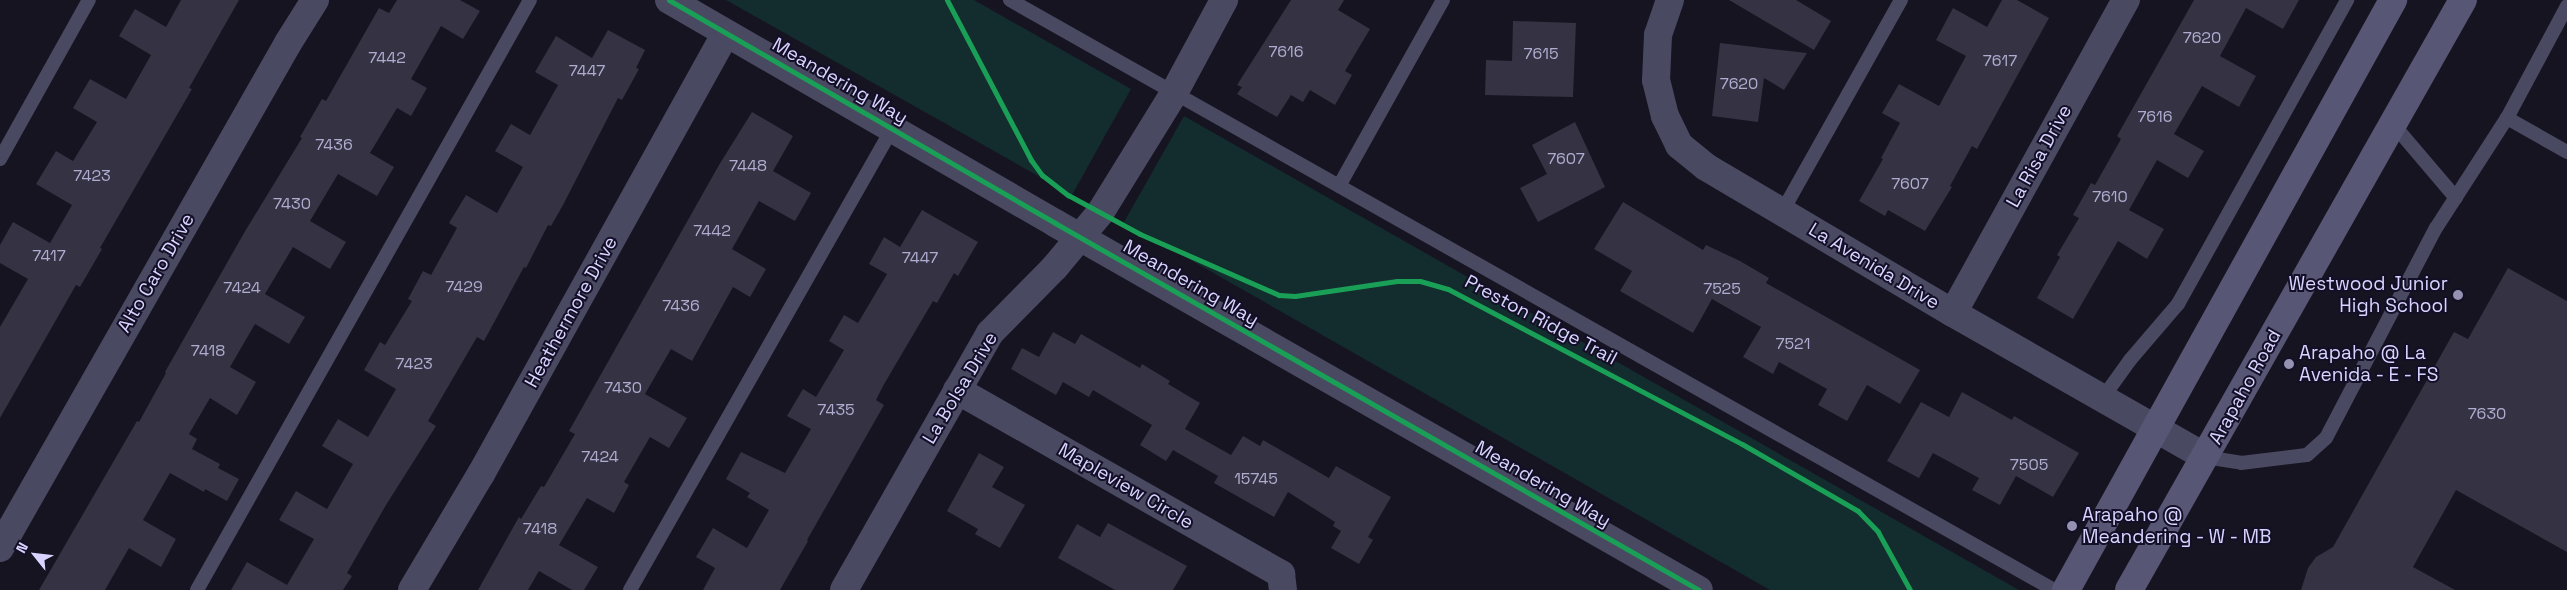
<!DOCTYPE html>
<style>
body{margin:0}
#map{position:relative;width:2567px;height:590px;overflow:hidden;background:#161421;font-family:"Space Grotesk",sans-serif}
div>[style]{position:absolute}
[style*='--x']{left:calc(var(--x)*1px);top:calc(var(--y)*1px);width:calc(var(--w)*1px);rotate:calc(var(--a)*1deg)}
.green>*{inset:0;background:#132c2d}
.building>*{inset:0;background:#343243}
.service>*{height:14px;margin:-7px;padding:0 7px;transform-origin:7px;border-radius:7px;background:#4a4962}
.minor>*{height:28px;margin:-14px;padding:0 14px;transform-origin:14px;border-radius:14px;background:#4a4962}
.tertiary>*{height:28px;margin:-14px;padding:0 14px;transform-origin:14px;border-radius:14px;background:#4a4962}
.secondary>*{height:28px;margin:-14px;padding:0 14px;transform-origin:14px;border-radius:14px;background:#575674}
.cycleway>*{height:5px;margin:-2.5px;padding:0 2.5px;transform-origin:2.5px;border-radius:2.5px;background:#1a9f57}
.dots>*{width:14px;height:14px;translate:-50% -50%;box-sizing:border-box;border:2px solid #130f26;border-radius:50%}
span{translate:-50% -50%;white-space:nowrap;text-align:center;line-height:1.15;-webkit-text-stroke:4px #130f26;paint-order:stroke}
.number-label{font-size:16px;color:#b0acd0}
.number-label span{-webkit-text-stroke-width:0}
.street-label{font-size:19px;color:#d9d4ff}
.poi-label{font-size:19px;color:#d9d4ff}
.right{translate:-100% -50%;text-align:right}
.left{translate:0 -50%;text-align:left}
.north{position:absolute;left:10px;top:530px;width:50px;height:50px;-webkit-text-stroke:4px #130f26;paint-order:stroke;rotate:299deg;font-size:14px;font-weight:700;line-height:20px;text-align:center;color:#d9d4ff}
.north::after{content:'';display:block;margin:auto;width:18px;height:22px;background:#d9d4ff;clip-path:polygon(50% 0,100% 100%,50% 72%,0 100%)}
</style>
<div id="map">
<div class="green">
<i style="clip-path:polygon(726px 0,974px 0,1131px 89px,1072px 195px)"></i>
<i style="clip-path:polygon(1184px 116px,2019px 590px,1770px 590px,1124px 222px)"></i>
</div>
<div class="building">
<i style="clip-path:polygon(181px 0,239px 0,189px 88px,192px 89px,100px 248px,102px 249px,80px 287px,76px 285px,0 418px,0 327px,28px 279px,0 263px,0 245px,13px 222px,50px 243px,72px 205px,36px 184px,56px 151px,73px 161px,97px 122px,73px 108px,90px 79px,126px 99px,151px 55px,119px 36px,135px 9px,166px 27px)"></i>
<i style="clip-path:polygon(397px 0,460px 0,480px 11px,463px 39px,441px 26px,411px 79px,427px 88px,411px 116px,397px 108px,370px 153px,394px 167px,377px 196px,338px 174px,310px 221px,346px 242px,330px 269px,293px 247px,265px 294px,305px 317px,289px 344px,255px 324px,230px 367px,256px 382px,237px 415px,210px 398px,189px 434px,197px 439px,192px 449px,220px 464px,218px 468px,239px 479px,227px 501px,205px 489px,204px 492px,170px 473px,143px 520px,176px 539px,161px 567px,129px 548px,105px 590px,39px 590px,137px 421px,139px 422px,166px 373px,165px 372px,244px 233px,302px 138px,300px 137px,322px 99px,326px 101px,379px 8px,389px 13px)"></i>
<i style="clip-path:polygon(1291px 0,1344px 0,1338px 10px,1370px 29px,1345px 71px,1352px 75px,1335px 105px,1310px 90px,1303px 102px,1291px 95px,1277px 117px,1237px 94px,1242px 87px,1237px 85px)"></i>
<i style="clip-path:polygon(1729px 0,1796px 0,1831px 21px,1814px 50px)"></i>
<i style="clip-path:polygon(2002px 0,2017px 0,2049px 18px,1977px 149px,1972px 146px,1950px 186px,1952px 187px,1925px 231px,1888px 210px,1885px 216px,1859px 201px,1883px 159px,1881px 158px,1900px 123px,1882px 113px,1899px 84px,1939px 106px,1966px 56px,1936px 40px,1953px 8px,1987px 27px)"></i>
<i style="clip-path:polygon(2194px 0,2299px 0,2283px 29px,2246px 8px,2220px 56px,2256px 76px,2239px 107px,2202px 86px,2174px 134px,2204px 151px,2188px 178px,2157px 160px,2129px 210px,2164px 229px,2147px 259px,2118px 241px,2073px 319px,2037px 298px,2060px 257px,2057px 255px,2079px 218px,2073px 215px,2091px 183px,2095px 185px,2121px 139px,2117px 136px)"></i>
<i style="clip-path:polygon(1513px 21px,1576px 23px,1573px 97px,1485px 95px,1486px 60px,1512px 61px)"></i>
<i style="clip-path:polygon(608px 30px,645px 50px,636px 68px,639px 69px,622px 100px,618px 98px,563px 205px,551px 226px,548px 225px,526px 268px,524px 267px,484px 341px,477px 337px,428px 421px,436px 426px,386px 505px,347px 573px,352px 576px,343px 590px,231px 590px,247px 562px,287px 585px,314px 539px,279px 520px,296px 491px,327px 509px,353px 464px,322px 446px,338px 419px,368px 437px,396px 389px,364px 370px,380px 342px,385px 345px,412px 301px,408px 299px,423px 271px,431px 275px,457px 228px,449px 223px,466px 195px,497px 213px,523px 167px,495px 151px,511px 124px,530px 135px,558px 85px,535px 72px,556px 36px,592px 58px)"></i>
<i style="clip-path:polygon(1720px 43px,1807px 53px,1784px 90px,1764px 78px,1758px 122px,1712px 116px)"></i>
<i style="clip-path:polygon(752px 112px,793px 136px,773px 171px,811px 193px,795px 221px,759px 201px,732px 249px,766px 269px,750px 297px,733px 287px,692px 361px,671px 349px,645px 394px,687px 418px,669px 448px,650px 437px,624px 482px,629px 485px,614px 513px,587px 498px,559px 545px,598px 567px,584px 590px,572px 590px,539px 571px,528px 590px,478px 590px,519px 517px,521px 519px,541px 486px,544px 487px,575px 434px,569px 431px,719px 165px)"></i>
<i style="clip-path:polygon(1575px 122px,1605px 187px,1538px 222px,1520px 188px,1547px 174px,1532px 145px)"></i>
<i style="clip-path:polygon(1623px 202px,1703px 250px,1706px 245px,1740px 261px,1769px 278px,1766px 283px,1920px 370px,1900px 404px,1867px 385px,1847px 421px,1818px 405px,1827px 389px,1779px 362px,1773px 374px,1743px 357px,1761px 327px,1712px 299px,1693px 333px,1620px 291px,1632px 271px,1594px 249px)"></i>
<i style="clip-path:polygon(922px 210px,978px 242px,958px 276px,954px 273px,937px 303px,933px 301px,883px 386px,876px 400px,884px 405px,807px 540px,808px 541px,780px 590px,703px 590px,715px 568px,696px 557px,713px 528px,747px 548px,769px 510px,747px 497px,750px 493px,726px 479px,741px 452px,785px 473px,811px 429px,787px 416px,803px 389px,816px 397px,844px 350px,829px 341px,844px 315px,858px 323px,887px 274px,869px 264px,884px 237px,900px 247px)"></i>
<i style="clip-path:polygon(2508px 268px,2567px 301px,2567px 552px,2456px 490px,2413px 567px,2455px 590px,2301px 590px,2308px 568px,2316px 557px,2333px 547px,2454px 332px,2468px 339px)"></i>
<i style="clip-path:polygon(1053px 332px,1075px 344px,1081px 334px,1140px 368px,1142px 364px,1170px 381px,1168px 384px,1200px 403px,1185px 429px,1231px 455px,1243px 436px,1260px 446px,1263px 440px,1329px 478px,1336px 466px,1391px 497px,1368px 537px,1373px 540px,1359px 564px,1331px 548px,1341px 531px,1333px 526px,1335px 522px,1288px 492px,1274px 517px,1214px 483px,1218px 476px,1173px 450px,1166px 461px,1140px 445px,1152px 425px,1093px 390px,1089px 397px,1063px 382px,1056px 395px,1011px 369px,1022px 348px,1039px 357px)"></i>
<i style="clip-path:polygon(1962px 392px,2012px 420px,2014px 416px,2079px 453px,2053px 497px,2016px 476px,2000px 505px,1972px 490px,1979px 478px,1933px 453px,1919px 478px,1887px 461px,1921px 402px,1949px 417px)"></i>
<i style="clip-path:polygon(979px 453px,1004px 467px,992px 487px,1025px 505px,1000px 548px,975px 534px,978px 529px,947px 511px)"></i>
<i style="clip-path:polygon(1108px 523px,1187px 566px,1173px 590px,1115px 590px,1058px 558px,1077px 524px,1100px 537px)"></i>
</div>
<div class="service">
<i style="--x:1010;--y:0;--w:1199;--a:29.47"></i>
<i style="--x:2507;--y:118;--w:69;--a:29.5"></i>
<i style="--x:2393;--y:124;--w:97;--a:49.6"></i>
<i style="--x:0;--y:159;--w:182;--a:-60.8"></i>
<i style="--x:1339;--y:186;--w:213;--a:-60.8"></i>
<i style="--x:1782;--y:212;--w:243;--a:-60.7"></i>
<i style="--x:2102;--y:399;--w:48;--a:-54.3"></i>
<i style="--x:2130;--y:360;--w:74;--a:-49.4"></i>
<i style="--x:2178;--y:304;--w:348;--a:-60.9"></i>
<i style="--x:2205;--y:457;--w:36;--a:9"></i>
<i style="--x:2241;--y:463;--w:66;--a:-6.9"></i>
<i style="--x:2307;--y:455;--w:25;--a:-42"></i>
<i style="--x:2326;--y:438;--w:237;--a:-62.4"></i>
<i style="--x:2436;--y:228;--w:131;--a:-57.2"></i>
<i style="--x:2507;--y:118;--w:127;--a:-61.8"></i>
<i style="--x:197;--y:590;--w:677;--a:-60.56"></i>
<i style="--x:630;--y:590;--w:530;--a:-60.39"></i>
</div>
<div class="minor">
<i style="--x:1670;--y:0;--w:37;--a:109"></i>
<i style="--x:1658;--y:35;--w:45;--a:92.5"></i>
<i style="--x:1656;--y:80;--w:37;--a:76"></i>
<i style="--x:1665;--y:116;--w:32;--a:64"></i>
<i style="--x:1679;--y:145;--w:35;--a:39"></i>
<i style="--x:1706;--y:167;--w:287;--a:30.6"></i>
<i style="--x:1953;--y:313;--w:290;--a:29.7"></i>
<i style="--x:1953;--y:313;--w:358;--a:-61.1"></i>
<i style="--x:957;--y:390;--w:373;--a:29.6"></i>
<i style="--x:1281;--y:574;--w:16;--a:83"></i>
<i style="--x:0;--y:548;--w:581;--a:-60.3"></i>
<i style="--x:288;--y:43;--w:51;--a:-57.9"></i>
<i style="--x:412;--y:590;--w:135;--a:-59.3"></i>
<i style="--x:481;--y:474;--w:504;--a:-60.95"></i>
</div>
<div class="tertiary">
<i style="--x:669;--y:0;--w:446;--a:30"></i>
<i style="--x:1055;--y:223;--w:741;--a:29.68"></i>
<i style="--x:844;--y:590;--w:296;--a:-60.4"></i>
<i style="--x:990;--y:333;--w:93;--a:-45.4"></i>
<i style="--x:1055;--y:267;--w:70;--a:-50.2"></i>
<i style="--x:1100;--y:213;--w:141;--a:-58.3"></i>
<i style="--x:1174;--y:93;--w:106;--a:-61.7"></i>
</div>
<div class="secondary">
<i style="--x:2066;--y:590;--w:675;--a:-61"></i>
<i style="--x:2129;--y:590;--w:678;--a:-60.49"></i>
</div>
<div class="cycleway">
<i style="--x:669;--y:0;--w:446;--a:30"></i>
<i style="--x:1055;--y:223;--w:741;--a:29.68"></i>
<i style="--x:947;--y:0;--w:181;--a:62.3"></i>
<i style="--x:1031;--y:160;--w:19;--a:54"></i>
<i style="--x:1042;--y:175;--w:33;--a:38"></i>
<i style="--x:1068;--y:195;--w:82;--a:28.4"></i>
<i style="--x:1140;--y:234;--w:152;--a:23.7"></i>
<i style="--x:1279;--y:295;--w:16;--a:4"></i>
<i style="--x:1295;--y:296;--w:103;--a:-8.4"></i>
<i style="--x:1397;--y:281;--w:23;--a:0"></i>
<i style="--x:1420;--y:281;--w:29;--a:16"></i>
<i style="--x:1448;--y:289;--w:332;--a:27.8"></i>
<i style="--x:1742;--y:444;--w:134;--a:30"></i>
<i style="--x:1858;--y:511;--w:29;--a:46"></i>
<i style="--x:1878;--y:532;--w:66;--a:61.1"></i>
</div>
<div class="dots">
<i style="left:2458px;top:295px;background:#9591b1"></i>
<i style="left:2289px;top:364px;background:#9591b1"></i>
<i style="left:2072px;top:526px;background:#9591b1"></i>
</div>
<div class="number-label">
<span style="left:2202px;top:38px">7620</span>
<span style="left:1286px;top:52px">7616</span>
<span style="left:1541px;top:54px">7615</span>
<span style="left:387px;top:58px">7442</span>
<span style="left:2000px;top:61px">7617</span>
<span style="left:587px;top:71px">7447</span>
<span style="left:1739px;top:84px">7620</span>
<span style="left:2155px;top:117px">7616</span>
<span style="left:334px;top:145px">7436</span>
<span style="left:1566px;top:159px">7607</span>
<span style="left:748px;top:166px">7448</span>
<span style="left:92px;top:176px">7423</span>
<span style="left:1910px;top:184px">7607</span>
<span style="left:2110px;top:197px">7610</span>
<span style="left:292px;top:204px">7430</span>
<span style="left:712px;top:231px">7442</span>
<span style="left:49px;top:256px">7417</span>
<span style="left:920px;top:258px">7447</span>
<span style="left:464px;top:287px">7429</span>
<span style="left:242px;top:288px">7424</span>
<span style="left:1722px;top:289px">7525</span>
<span style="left:681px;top:306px">7436</span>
<span style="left:1793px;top:344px">7521</span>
<span style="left:208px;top:351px">7418</span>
<span style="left:414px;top:364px">7423</span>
<span style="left:623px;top:388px">7430</span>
<span style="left:836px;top:410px">7435</span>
<span style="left:2487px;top:414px">7630</span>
<span style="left:600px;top:457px">7424</span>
<span style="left:2029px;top:465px">7505</span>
<span style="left:1256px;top:479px">15745</span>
<span style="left:540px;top:529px">7418</span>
</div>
<div class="street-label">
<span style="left:840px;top:81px;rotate:30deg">Meandering Way</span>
<span style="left:2039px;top:156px;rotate:-61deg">La Risa Drive</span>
<span style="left:1874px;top:266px;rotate:31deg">La Avenida Drive</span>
<span style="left:156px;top:273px;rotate:-60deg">Alto Caro Drive</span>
<span style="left:1191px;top:283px;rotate:30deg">Meandering Way</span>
<span style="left:571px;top:312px;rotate:-61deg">Heathermore Drive</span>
<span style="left:1541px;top:320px;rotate:28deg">Preston Ridge Trail</span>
<span style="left:2245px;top:387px;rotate:-61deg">Arapaho Road</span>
<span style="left:960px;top:388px;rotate:-59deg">La Bolsa Drive</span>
<span style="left:1543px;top:484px;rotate:30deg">Meandering Way</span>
<span style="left:1126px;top:486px;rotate:30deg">Mapleview Circle</span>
</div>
<div class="poi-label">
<span class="right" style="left:2448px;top:295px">Westwood Junior<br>High School</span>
<span class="left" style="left:2299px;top:364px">Arapaho @ La<br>Avenida - E - FS</span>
<span class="left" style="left:2082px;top:526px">Arapaho @<br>Meandering - W - MB</span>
</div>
<div class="north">N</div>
</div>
